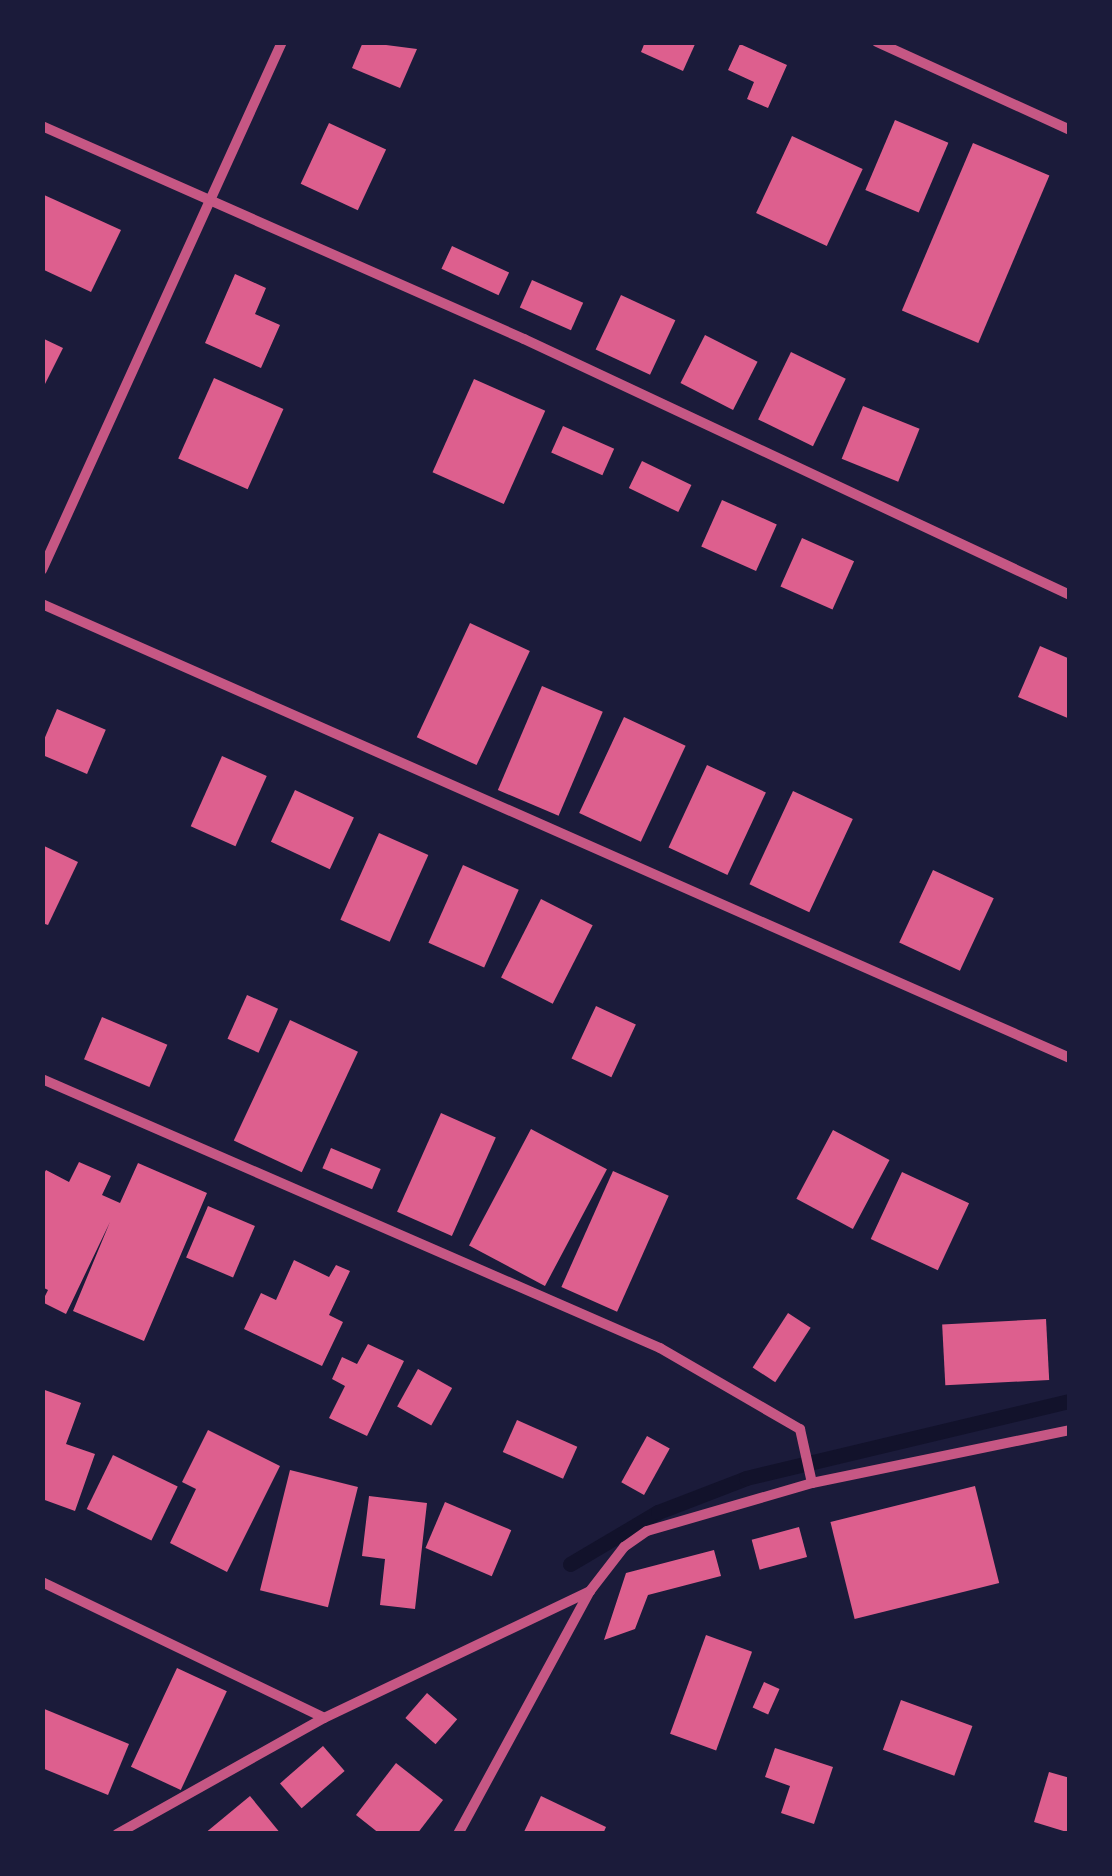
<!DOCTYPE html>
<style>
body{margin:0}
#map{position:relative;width:1112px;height:1876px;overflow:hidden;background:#1b1b3a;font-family:Roboto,sans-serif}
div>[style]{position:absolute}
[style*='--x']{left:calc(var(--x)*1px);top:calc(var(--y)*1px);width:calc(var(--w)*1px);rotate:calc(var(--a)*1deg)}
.stream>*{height:15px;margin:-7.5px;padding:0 7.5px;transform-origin:7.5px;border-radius:7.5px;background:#12122b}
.building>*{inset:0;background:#dd5f8e;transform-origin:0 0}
.minor>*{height:10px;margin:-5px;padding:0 5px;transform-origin:5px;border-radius:5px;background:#c65784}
span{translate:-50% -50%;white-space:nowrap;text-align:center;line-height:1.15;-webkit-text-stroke:10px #1b1b3a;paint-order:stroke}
.frame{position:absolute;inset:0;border:45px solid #1b1b3a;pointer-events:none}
</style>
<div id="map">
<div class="stream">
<i style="--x:570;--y:1564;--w:102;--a:-30.6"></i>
<i style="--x:658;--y:1512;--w:94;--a:-21.1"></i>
<i style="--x:746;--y:1478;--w:333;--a:-13.4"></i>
</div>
<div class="building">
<i style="clip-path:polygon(363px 42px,417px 49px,400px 88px,352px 68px)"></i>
<i style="clip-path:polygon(645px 42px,696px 42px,683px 71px,641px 52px)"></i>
<i style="clip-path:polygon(740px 44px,787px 65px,768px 108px,747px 99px,754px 82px,728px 70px)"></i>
<i style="left:895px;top:120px;width:58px;height:76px;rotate:23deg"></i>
<i style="left:329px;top:123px;width:63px;height:67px;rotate:25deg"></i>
<i style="left:792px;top:136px;width:78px;height:85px;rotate:25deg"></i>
<i style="left:973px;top:143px;width:83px;height:182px;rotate:23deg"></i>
<i style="clip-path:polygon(42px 194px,121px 230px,91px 292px,42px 269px)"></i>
<i style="left:452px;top:246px;width:63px;height:25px;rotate:25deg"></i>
<i style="clip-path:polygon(235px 274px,266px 288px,255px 314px,280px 325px,261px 368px,205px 343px)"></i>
<i style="left:532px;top:280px;width:56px;height:30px;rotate:24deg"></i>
<i style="left:621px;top:295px;width:60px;height:60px;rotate:25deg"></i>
<i style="left:705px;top:335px;width:59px;height:54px;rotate:27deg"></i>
<i style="clip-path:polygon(42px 338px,63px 348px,42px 390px)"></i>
<i style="left:791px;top:352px;width:61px;height:75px;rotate:26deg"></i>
<i style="left:214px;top:378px;width:76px;height:88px;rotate:24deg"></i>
<i style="left:474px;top:379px;width:78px;height:102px;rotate:24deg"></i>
<i style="left:863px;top:406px;width:61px;height:57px;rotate:22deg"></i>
<i style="left:563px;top:426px;width:56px;height:29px;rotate:24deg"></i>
<i style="left:642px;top:461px;width:55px;height:30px;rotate:26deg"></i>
<i style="left:722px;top:500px;width:60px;height:51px;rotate:24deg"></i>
<i style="left:802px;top:538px;width:57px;height:53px;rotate:24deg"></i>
<i style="left:470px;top:623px;width:66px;height:126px;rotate:25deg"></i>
<i style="clip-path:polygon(1040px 646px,1070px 659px,1070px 719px,1018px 697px)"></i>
<i style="left:542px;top:686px;width:66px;height:113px;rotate:23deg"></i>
<i style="left:57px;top:709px;width:53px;height:48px;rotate:23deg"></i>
<i style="left:624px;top:717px;width:68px;height:106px;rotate:25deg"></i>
<i style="left:222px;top:756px;width:49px;height:77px;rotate:24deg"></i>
<i style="left:707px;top:765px;width:65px;height:91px;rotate:25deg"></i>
<i style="left:295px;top:790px;width:65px;height:57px;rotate:25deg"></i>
<i style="left:793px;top:791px;width:66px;height:103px;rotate:25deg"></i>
<i style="left:379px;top:833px;width:54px;height:95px;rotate:24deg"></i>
<i style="clip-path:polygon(42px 845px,78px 862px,48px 925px,42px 923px)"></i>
<i style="left:463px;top:865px;width:61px;height:85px;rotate:24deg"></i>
<i style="left:933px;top:870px;width:67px;height:80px;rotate:25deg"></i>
<i style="left:541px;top:899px;width:58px;height:88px;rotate:27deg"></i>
<i style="left:247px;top:995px;width:34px;height:48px;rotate:24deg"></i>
<i style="left:596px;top:1006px;width:44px;height:58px;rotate:25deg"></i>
<i style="left:102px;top:1017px;width:71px;height:46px;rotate:23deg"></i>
<i style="left:290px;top:1020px;width:75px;height:133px;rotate:25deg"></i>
<i style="left:441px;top:1113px;width:60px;height:108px;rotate:24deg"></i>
<i style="left:531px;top:1129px;width:86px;height:132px;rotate:28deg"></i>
<i style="left:833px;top:1130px;width:64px;height:78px;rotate:28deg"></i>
<i style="left:331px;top:1148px;width:54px;height:22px;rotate:23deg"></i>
<i style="clip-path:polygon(79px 1162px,111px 1176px,102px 1195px,120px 1203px,138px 1163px,207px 1193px,144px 1341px,73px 1311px,110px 1222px,66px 1314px,42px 1302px,48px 1290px,42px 1287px,42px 1177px,46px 1170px,69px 1182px)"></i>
<i style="left:613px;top:1171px;width:61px;height:127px;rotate:24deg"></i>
<i style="left:902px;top:1172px;width:74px;height:74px;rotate:25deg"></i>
<i style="left:208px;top:1206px;width:51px;height:56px;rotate:23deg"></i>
<i style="clip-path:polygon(294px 1260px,329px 1277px,336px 1265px,350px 1271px,329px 1315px,343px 1322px,322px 1366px,244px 1329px,261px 1293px,276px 1300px)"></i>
<i style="left:788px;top:1313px;width:27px;height:65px;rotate:33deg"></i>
<i style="left:1046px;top:1319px;width:61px;height:104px;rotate:87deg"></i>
<i style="clip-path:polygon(368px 1344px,404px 1361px,367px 1436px,329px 1418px,345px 1386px,332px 1379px,342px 1357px,357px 1364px)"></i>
<i style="left:418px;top:1369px;width:39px;height:43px;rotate:29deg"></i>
<i style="clip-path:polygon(42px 1389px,81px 1403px,66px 1444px,95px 1454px,75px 1511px,42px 1499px)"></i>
<i style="left:517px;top:1420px;width:66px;height:35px;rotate:24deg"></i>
<i style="clip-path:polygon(208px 1430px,280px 1466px,227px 1572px,170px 1543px,196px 1489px,182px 1482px)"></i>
<i style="left:647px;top:1436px;width:26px;height:53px;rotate:29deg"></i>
<i style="left:113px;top:1455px;width:72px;height:60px;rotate:26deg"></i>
<i style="left:290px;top:1470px;width:70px;height:124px;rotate:14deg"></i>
<i style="left:975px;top:1486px;width:100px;height:149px;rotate:76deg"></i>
<i style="clip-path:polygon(369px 1496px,427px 1503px,415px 1609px,380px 1605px,385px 1559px,362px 1556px)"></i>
<i style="left:445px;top:1502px;width:72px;height:50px;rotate:23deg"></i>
<i style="left:799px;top:1527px;width:31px;height:49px;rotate:75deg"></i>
<i style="clip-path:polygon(714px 1550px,721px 1576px,648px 1595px,635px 1629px,604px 1640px,626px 1573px)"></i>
<i style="left:706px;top:1635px;width:49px;height:105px;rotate:20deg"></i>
<i style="left:177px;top:1668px;width:55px;height:109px;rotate:25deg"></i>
<i style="left:764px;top:1682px;width:17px;height:28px;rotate:24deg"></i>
<i style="left:427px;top:1693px;width:40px;height:33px;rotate:41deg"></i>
<i style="left:901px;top:1700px;width:76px;height:53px;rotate:20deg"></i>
<i style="clip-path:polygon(42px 1708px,129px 1744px,108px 1795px,42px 1768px)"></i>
<i style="left:323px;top:1746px;width:33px;height:57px;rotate:49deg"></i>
<i style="clip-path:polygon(775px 1748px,833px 1767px,814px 1824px,781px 1813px,790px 1786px,765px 1777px)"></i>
<i style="clip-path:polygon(396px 1763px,443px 1800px,417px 1834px,380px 1834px,356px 1815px)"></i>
<i style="clip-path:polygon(1049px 1772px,1070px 1778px,1070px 1833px,1034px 1822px)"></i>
<i style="clip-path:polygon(250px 1796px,281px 1834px,204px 1834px)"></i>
<i style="clip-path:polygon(541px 1796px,606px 1827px,603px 1834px,523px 1834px)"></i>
</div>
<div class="minor">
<i style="--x:877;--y:42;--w:212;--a:24.5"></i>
<i style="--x:42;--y:126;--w:527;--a:23.84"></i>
<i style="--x:524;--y:339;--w:603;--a:25.12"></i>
<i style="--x:42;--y:570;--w:580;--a:-65.56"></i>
<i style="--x:42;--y:604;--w:1124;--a:23.83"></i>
<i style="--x:42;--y:1079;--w:674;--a:23.52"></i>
<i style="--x:660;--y:1348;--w:162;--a:30.1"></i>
<i style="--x:800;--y:1429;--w:55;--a:77.5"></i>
<i style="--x:42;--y:1582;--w:313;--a:25.7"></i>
<i style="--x:117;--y:1834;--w:237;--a:-29.3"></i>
<i style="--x:324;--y:1718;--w:295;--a:-25.5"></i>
<i style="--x:590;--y:1591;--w:56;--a:-52.3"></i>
<i style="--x:624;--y:1547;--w:28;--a:-35"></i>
<i style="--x:647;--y:1531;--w:172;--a:-16.2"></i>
<i style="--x:812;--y:1483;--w:263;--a:-11.6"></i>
<i style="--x:458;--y:1834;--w:274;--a:-61.5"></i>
</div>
<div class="frame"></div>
</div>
